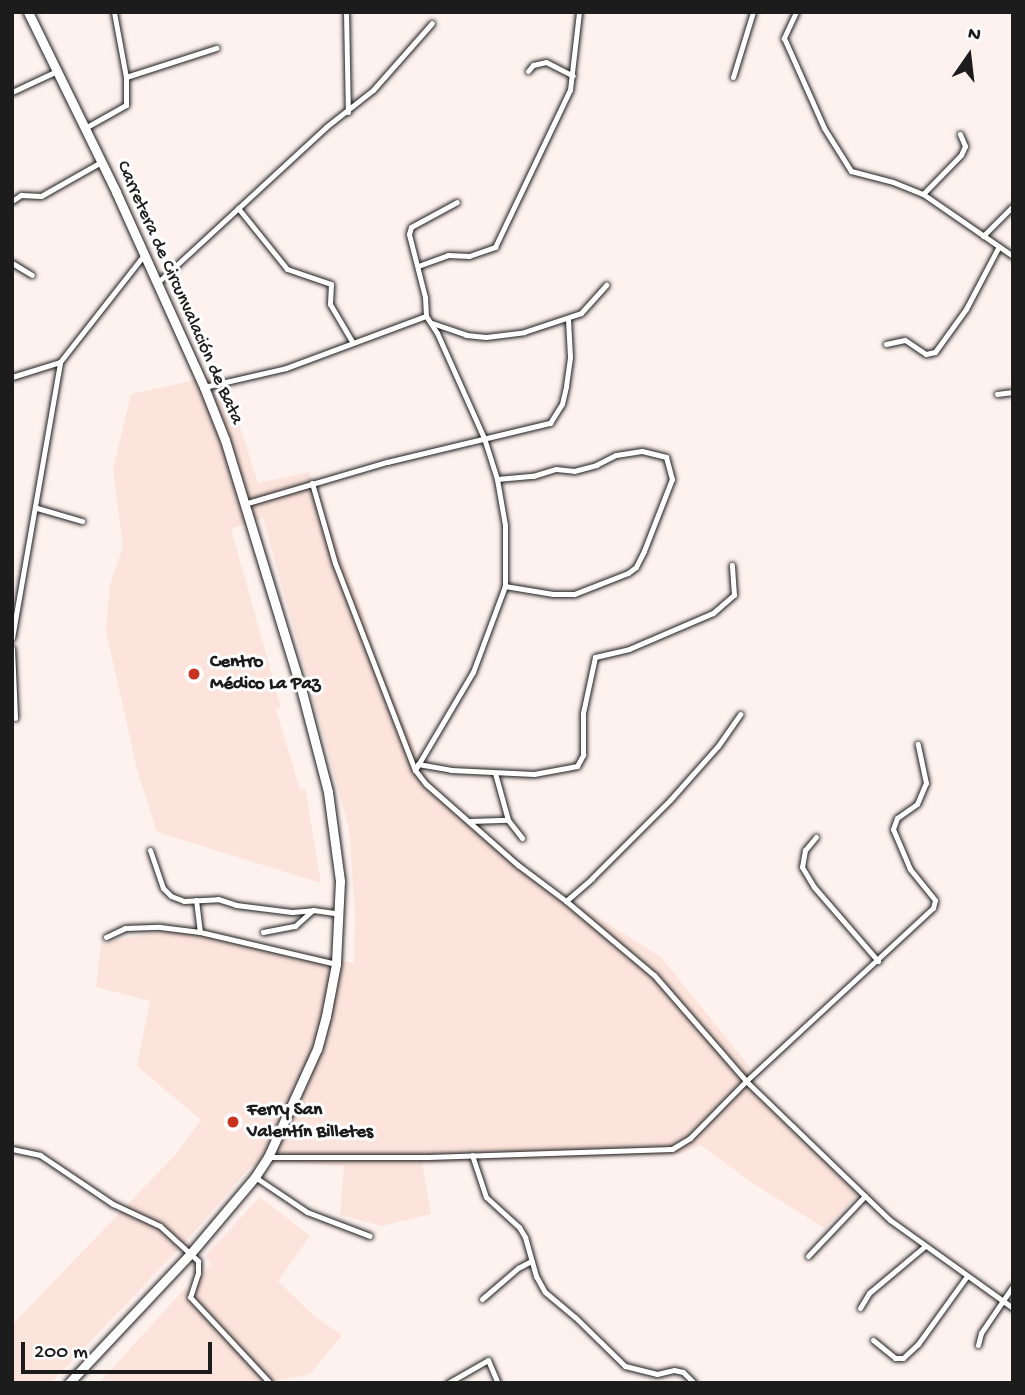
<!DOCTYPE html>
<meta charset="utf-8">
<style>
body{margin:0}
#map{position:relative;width:1025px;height:1395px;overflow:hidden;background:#fef2ef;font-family:"Gochi Hand",sans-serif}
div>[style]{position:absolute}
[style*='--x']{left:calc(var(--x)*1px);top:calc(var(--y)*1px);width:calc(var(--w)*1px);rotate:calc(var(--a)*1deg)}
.built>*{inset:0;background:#fce3dc}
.roads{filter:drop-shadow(0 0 2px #1c1c1c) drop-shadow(0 0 2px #1c1c1c)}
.minor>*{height:5px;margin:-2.5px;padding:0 2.5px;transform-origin:2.5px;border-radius:2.5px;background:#fff}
.primary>*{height:9px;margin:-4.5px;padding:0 4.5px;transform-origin:4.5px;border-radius:4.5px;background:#fff}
.dots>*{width:19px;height:19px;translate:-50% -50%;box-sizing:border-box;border:4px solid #fff;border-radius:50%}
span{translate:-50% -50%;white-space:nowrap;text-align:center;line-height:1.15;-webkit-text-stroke:6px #fff;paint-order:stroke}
.street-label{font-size:19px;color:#1c1c1c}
.poi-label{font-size:19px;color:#1c1c1c;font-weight:700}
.left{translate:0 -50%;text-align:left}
.frame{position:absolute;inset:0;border:14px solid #1c1c1c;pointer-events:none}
.north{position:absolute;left:934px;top:21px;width:70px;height:70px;-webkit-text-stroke:5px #fff;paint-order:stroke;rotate:14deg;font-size:19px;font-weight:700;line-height:28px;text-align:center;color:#1c1c1c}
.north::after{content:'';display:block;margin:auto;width:24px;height:32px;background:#1c1c1c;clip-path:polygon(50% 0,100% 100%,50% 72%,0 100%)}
.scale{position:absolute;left:21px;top:1342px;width:191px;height:32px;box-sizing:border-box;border:4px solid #1c1c1c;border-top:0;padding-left:9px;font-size:21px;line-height:24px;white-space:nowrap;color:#1c1c1c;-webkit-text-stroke:5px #fff;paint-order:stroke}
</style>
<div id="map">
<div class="built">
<i style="clip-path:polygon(223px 374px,258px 483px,309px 472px,366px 620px,377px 661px,431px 786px,557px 892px,661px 957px,749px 1066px,750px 1090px,858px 1194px,824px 1228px,754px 1184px,700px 1145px,680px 1154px,422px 1163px,431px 1214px,382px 1226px,340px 1215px,344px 1166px,282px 1162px,251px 1166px,189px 1238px,51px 1383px,12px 1383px,12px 1325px,176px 1154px,201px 1120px,137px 1066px,150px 1001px,96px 987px,101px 943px,175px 929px,354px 963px,355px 913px,349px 828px,263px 518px,231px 529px,281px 707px,276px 709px,300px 790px,305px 788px,321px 883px,157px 832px,138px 773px,106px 631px,110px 585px,123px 547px,113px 470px,131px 394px)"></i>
<i style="clip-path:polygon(260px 1197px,310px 1236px,278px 1281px,314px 1316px,342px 1335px,310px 1374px,265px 1383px,99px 1383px,185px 1288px,194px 1297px,198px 1281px,211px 1264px,205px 1256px)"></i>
</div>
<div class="roads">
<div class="minor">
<i style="--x:346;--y:12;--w:100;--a:88.9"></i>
<i style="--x:796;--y:12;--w:29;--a:115"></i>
<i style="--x:784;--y:38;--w:98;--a:66"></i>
<i style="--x:824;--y:128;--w:51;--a:57.9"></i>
<i style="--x:851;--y:171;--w:43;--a:14.7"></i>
<i style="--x:893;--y:182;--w:32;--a:22"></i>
<i style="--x:923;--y:194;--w:109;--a:34.6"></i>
<i style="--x:528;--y:71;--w:8;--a:-50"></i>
<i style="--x:533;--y:65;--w:13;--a:-13"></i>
<i style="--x:546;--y:62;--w:30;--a:27"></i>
<i style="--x:126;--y:77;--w:95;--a:-17.9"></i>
<i style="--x:733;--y:77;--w:68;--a:-72.9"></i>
<i style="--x:12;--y:92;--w:50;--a:-25"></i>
<i style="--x:85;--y:128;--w:47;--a:-29.3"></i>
<i style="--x:126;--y:105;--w:28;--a:-90"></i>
<i style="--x:126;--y:77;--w:66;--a:-100.5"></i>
<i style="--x:923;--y:194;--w:54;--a:-45.7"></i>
<i style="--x:961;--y:155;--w:10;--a:-66"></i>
<i style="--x:965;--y:146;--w:13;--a:-113"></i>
<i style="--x:12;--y:201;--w:11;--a:-34"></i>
<i style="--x:21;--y:195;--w:20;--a:3"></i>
<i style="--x:41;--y:196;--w:69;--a:-29.5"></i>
<i style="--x:238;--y:208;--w:78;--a:51.2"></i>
<i style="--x:287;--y:269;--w:46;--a:18.8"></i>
<i style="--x:331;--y:284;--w:20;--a:93"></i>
<i style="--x:330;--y:304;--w:45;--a:59.5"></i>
<i style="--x:983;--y:236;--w:42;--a:-45"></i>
<i style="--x:12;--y:263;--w:23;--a:31"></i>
<i style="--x:418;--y:266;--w:32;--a:-20"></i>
<i style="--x:448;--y:255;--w:21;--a:3"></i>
<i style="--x:469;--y:256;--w:28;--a:-19"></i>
<i style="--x:495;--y:247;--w:174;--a:-64.5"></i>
<i style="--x:570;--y:90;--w:79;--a:-83.4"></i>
<i style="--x:156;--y:284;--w:231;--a:-42.7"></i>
<i style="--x:326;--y:127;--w:60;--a:-38.2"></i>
<i style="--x:373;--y:90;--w:89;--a:-48.6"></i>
<i style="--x:432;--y:323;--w:36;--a:19"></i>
<i style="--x:466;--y:335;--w:20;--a:6"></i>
<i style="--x:486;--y:337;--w:38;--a:-7"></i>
<i style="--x:524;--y:332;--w:60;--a:-18.4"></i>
<i style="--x:581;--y:313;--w:38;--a:-48"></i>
<i style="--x:886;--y:344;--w:19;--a:-12"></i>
<i style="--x:905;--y:340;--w:25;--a:34"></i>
<i style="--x:926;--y:354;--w:9;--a:-13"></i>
<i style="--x:935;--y:352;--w:53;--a:-54.2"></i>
<i style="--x:966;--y:309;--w:69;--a:-62.3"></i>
<i style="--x:12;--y:377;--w:50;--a:-17.4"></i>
<i style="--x:60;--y:362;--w:136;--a:-51.9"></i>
<i style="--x:204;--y:387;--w:84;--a:-13"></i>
<i style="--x:286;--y:368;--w:149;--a:-20.4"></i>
<i style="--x:997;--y:394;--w:16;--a:-7"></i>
<i style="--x:497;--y:479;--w:36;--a:-5"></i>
<i style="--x:533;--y:476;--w:24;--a:-17"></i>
<i style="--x:556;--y:469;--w:18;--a:6"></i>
<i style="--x:574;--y:471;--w:23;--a:-15"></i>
<i style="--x:596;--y:465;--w:22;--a:-27"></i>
<i style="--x:616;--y:455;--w:26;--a:-9"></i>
<i style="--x:642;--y:451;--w:25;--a:14"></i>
<i style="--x:666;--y:457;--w:23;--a:75"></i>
<i style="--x:672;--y:479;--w:77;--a:111.3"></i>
<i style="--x:644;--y:551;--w:18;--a:117"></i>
<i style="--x:636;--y:567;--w:10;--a:143"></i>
<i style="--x:628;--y:573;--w:58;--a:158.7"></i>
<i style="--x:574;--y:594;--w:21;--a:180"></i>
<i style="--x:553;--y:594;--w:49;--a:-170.5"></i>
<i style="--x:312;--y:483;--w:83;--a:74"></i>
<i style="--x:335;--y:563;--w:222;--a:68.9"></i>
<i style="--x:415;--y:770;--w:18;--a:52"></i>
<i style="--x:426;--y:784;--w:123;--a:41.4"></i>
<i style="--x:518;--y:865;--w:60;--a:36.9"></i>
<i style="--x:566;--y:901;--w:115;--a:40.1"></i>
<i style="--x:654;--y:975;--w:140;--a:49"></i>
<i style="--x:746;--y:1081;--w:255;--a:-42.8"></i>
<i style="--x:933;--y:908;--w:8;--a:-76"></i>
<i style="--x:935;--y:900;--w:40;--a:-129"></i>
<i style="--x:910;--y:869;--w:43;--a:-113"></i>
<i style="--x:893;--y:829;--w:12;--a:-70"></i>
<i style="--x:897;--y:818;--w:24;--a:-35"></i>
<i style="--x:917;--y:804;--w:23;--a:-67"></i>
<i style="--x:926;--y:783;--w:40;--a:-102"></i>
<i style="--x:244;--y:504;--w:149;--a:-16.4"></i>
<i style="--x:387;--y:462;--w:168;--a:-13.5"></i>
<i style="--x:550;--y:423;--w:22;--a:-58"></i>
<i style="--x:562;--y:404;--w:18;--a:-77"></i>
<i style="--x:566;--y:386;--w:29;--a:-82"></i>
<i style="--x:570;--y:357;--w:37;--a:-93"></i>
<i style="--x:37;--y:508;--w:47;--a:16.1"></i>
<i style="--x:12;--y:638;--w:280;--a:-80.1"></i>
<i style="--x:12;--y:648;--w:70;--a:87.5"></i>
<i style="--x:418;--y:764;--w:34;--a:10"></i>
<i style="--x:451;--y:770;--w:83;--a:2.8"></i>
<i style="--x:534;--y:774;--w:44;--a:-10.5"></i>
<i style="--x:577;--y:766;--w:13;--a:-61"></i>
<i style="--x:583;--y:755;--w:42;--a:-90"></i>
<i style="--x:583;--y:713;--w:57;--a:-77.9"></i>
<i style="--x:595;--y:657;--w:35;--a:-13"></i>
<i style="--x:629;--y:649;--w:91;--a:-23.2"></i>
<i style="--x:713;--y:613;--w:28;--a:-41"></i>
<i style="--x:734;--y:595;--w:30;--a:-94"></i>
<i style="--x:415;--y:770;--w:114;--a:-59.4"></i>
<i style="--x:473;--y:672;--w:92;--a:-69.6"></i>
<i style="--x:505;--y:586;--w:61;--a:-90"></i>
<i style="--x:505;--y:525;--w:47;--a:-99.9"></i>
<i style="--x:497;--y:479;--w:43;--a:-107.6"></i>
<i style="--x:484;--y:438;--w:115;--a:-114.1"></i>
<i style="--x:437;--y:333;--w:20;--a:-123"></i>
<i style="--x:426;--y:316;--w:19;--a:-93"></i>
<i style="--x:425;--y:297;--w:65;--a:-104.3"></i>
<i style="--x:409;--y:234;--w:7;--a:-74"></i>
<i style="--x:411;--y:227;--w:52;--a:-28.5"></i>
<i style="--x:495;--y:773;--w:49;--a:74.5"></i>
<i style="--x:508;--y:820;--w:23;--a:52"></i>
<i style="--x:470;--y:821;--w:38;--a:-2"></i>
<i style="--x:816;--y:837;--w:17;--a:130"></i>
<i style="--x:805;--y:850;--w:17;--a:100"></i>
<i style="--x:802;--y:867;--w:23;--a:59"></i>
<i style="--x:814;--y:887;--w:98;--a:49.1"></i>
<i style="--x:150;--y:850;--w:40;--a:71.1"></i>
<i style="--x:163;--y:888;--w:11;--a:45"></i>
<i style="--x:171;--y:896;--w:14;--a:21"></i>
<i style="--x:184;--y:901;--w:34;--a:-3"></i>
<i style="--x:218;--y:899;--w:19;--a:18"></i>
<i style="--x:236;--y:905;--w:56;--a:7.1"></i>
<i style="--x:292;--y:912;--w:21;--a:-5"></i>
<i style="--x:313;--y:910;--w:27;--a:8"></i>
<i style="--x:196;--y:900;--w:32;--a:83"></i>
<i style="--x:566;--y:901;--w:35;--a:-41"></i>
<i style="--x:592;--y:878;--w:110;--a:-45"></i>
<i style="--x:670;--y:800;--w:72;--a:-48.4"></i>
<i style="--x:718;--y:746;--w:39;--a:-55"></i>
<i style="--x:263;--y:932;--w:33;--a:-11"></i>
<i style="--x:295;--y:926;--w:24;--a:-42"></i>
<i style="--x:106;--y:937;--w:21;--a:-25"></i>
<i style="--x:125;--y:928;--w:35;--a:-2"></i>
<i style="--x:160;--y:927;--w:40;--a:7.1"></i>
<i style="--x:200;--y:932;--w:140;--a:13.2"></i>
<i style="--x:12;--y:1149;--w:29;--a:12"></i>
<i style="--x:40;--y:1155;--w:88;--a:33.9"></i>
<i style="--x:113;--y:1204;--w:52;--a:25.1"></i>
<i style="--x:160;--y:1226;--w:52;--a:42.6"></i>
<i style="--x:198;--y:1261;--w:12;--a:90"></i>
<i style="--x:198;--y:1273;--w:25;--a:108"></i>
<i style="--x:190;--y:1297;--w:117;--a:47.1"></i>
<i style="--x:472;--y:1155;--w:44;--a:71.6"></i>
<i style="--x:486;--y:1197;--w:45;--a:42.3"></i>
<i style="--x:519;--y:1227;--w:12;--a:59"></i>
<i style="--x:525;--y:1237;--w:41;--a:74.2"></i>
<i style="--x:536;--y:1276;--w:18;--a:61"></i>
<i style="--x:545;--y:1292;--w:39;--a:40"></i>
<i style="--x:575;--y:1317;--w:70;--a:44.4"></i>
<i style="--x:625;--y:1366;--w:33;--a:14"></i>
<i style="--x:657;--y:1374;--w:17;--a:-13"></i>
<i style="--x:674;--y:1370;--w:9;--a:13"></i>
<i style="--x:683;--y:1372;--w:16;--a:45"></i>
<i style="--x:268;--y:1157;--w:160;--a:0"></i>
<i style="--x:428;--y:1157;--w:244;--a:-1.9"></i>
<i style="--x:672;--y:1149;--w:21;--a:-31"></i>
<i style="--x:690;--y:1138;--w:80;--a:-45.5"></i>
<i style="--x:746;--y:1081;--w:200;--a:44"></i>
<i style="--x:890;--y:1220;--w:151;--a:35.6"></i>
<i style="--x:255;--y:1177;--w:63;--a:33.9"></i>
<i style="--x:307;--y:1212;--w:67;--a:20.9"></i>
<i style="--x:808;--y:1256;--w:83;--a:-46.5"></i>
<i style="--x:482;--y:1299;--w:48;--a:-40.7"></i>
<i style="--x:518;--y:1268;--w:15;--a:-28"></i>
<i style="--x:860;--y:1308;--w:17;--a:-59"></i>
<i style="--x:869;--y:1293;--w:73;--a:-40"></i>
<i style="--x:873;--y:1340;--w:28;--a:39"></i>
<i style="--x:895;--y:1358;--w:8;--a:0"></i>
<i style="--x:903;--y:1358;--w:21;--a:-43"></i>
<i style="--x:918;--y:1344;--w:84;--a:-54.2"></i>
<i style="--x:978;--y:1345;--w:12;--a:-76"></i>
<i style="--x:981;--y:1333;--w:57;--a:-55.8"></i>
<i style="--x:448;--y:1383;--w:46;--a:-29.9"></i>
<i style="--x:488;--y:1360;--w:25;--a:67"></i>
</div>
<div class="primary">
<i style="--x:28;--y:12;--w:200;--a:63.9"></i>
<i style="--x:116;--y:192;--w:214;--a:65.7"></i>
<i style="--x:204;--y:387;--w:57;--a:68.4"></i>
<i style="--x:225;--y:440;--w:259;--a:73"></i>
<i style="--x:301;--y:688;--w:107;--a:75.4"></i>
<i style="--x:328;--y:792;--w:90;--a:82.3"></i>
<i style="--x:340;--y:881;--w:83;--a:92.8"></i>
<i style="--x:336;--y:964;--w:53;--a:100.9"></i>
<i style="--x:326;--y:1016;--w:34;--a:105"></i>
<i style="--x:317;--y:1049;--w:119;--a:114.4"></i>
<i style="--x:268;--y:1157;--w:24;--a:123"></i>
<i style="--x:255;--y:1177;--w:99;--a:130.1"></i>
<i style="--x:191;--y:1253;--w:178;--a:133.2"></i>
</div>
</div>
<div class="dots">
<i style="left:194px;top:674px;background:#c8321e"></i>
<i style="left:233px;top:1122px;background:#c8321e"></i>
</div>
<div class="street-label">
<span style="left:179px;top:293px;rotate:66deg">Carretera de Circunvalación de Bata</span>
</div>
<div class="poi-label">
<span class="left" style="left:210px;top:674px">Centro<br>Médico La Paz</span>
<span class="left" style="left:247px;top:1122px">Ferry San<br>Valentín Billetes</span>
</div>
<div class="frame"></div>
<div class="north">N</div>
<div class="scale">200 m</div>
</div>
